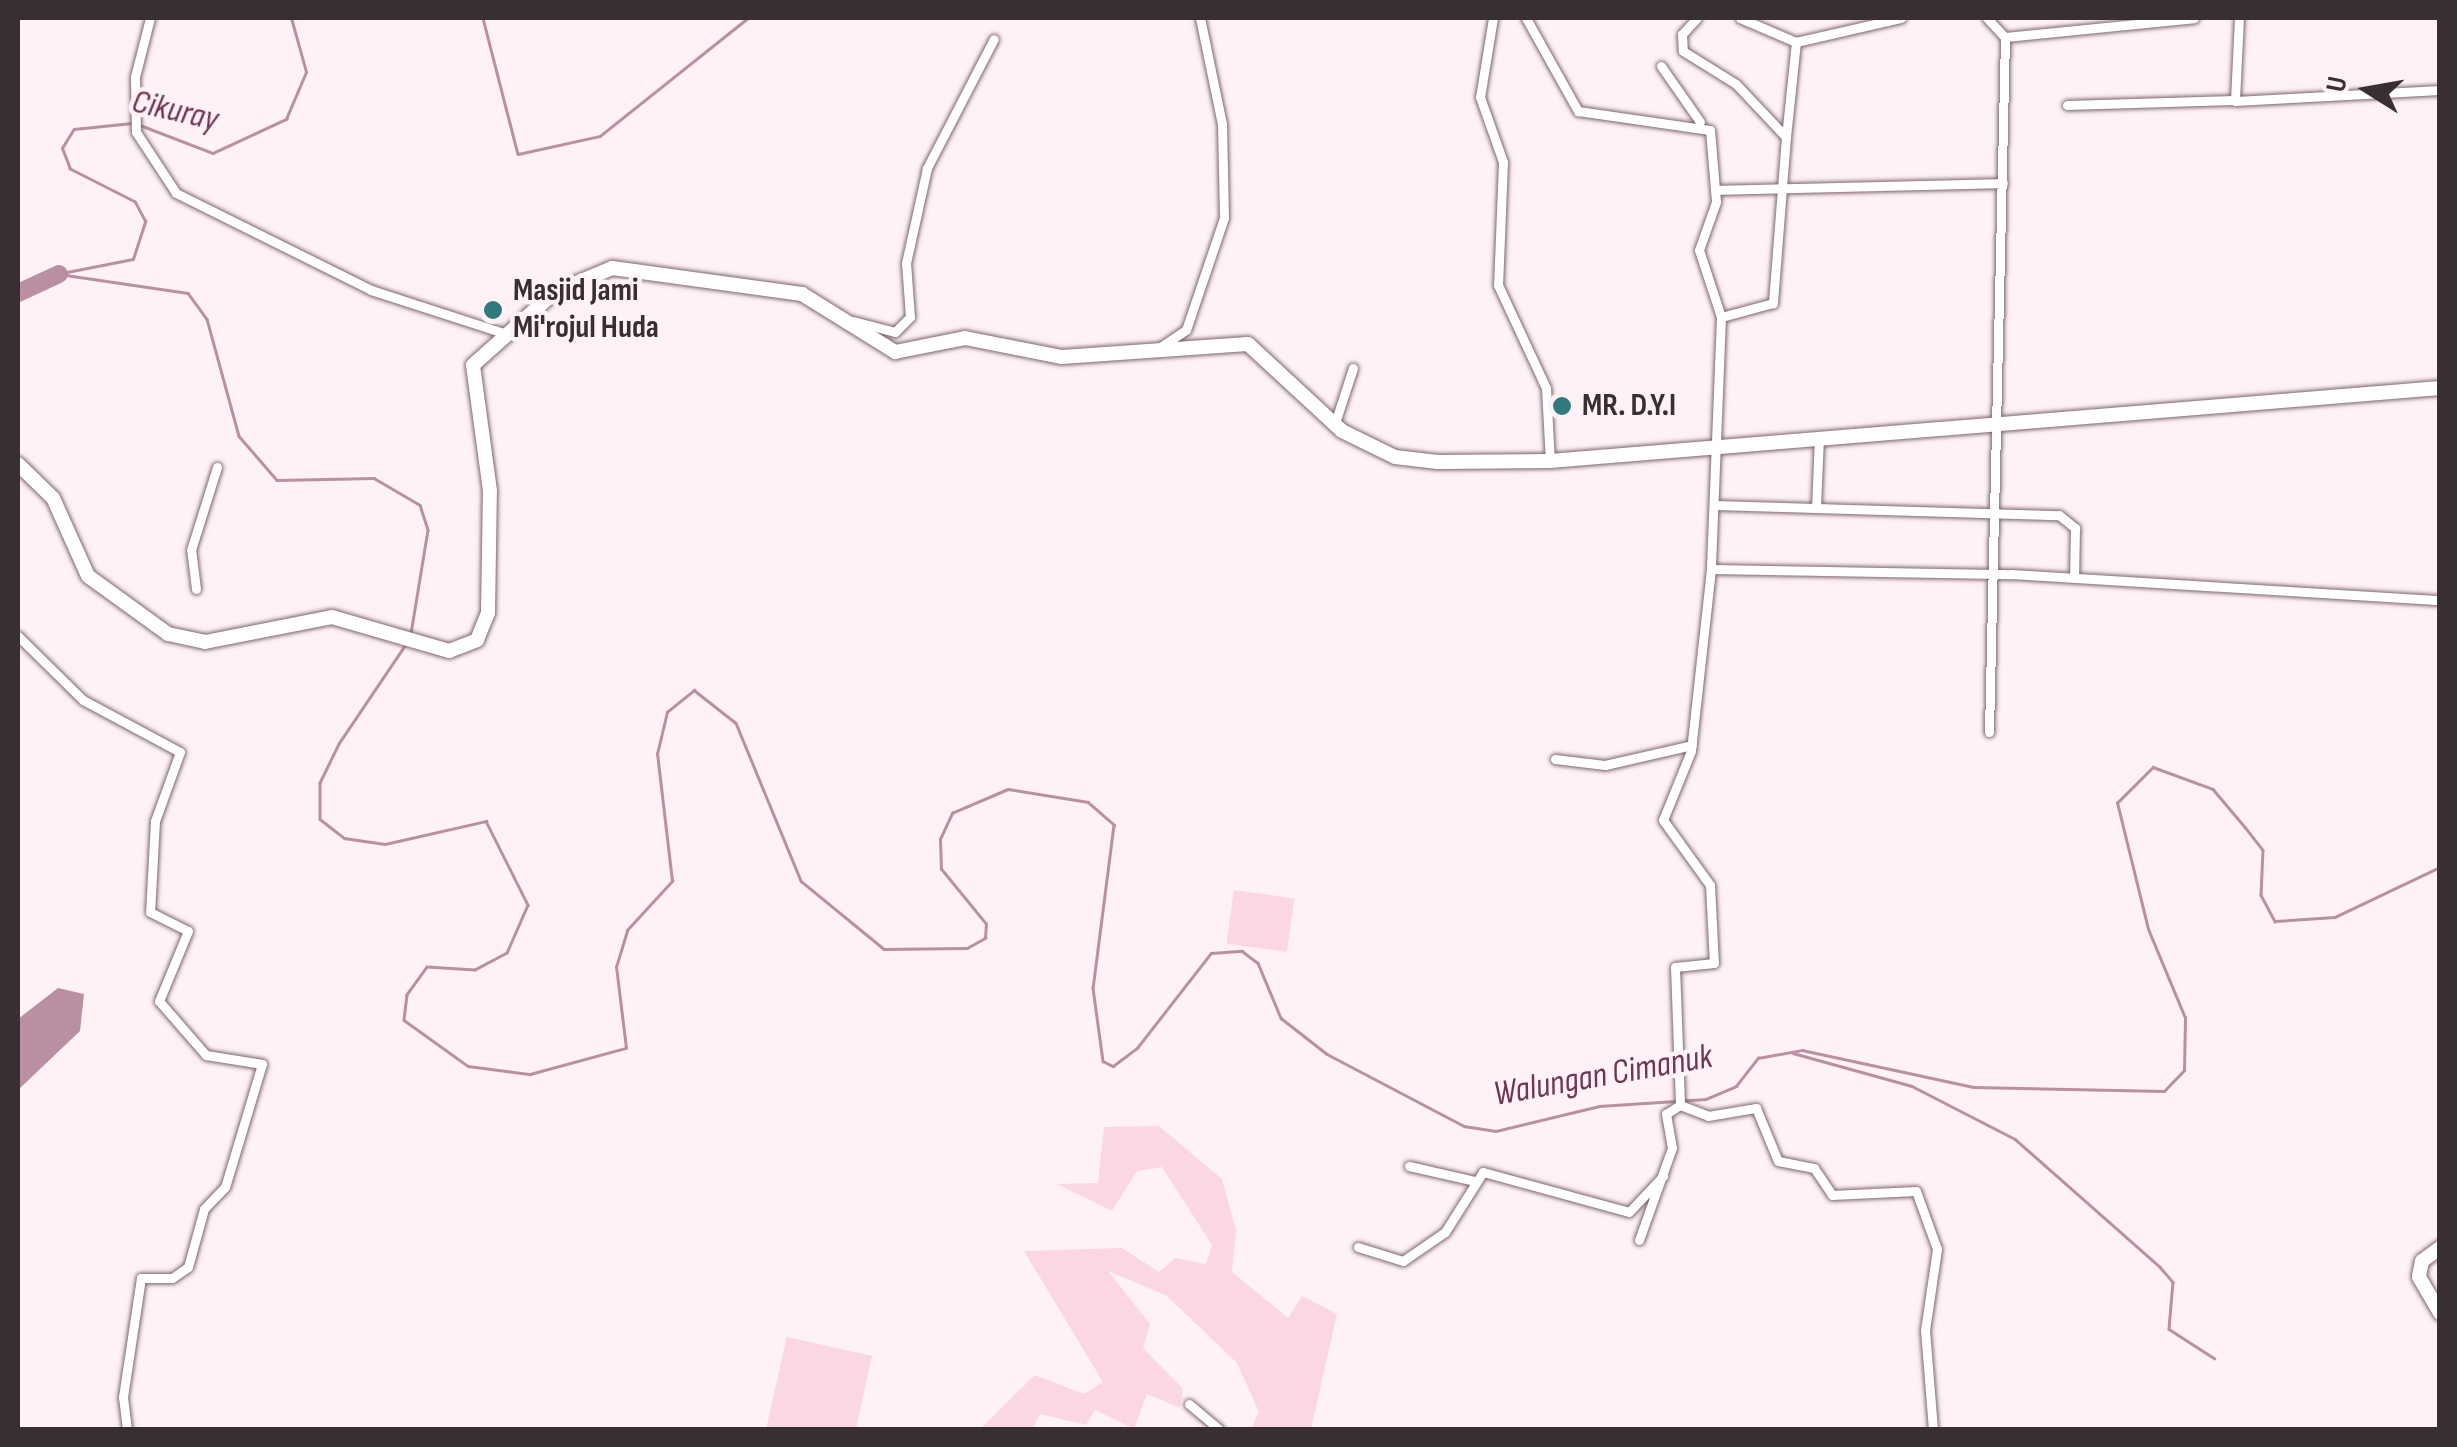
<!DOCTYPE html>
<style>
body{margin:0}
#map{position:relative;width:2457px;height:1447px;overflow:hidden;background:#fff2f7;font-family:"Sofia Sans Condensed",sans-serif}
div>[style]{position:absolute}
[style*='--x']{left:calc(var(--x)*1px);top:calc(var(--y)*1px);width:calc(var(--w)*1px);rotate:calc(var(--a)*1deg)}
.green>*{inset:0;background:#fbd6e5;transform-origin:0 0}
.water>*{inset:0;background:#bb8fa2}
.stream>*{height:2.5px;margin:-1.25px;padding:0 1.25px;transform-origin:1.25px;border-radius:1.25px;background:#bb8fa2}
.river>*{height:18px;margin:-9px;padding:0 9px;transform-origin:9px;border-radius:9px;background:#bb8fa2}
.roads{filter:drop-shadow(0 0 2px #7f6570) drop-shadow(0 0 2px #7f6570)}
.minor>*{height:9px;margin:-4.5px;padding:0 4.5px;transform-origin:4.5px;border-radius:4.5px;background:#fff}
.primary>*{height:14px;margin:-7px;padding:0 7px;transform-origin:7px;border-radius:7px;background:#fff}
.dots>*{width:28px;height:28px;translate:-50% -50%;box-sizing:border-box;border:5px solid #fff2f7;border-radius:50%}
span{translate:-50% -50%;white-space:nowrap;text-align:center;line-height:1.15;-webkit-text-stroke:9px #fff2f7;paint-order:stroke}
.poi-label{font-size:32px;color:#392e32;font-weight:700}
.left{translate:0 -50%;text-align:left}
.water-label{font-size:35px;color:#6f3551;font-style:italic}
.frame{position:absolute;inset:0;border:20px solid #392e32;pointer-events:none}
.north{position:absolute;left:2317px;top:40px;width:100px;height:100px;-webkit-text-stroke:8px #fff2f7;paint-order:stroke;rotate:281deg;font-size:28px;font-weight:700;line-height:40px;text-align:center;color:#392e32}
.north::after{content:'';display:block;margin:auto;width:35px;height:45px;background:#392e32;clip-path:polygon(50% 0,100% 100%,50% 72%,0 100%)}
</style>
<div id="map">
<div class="green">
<i style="left:1234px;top:890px;width:61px;height:54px;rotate:8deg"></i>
<i style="clip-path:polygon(1159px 1126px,1222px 1179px,1236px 1230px,1232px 1272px,1288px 1318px,1302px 1296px,1337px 1314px,1311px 1429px,1251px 1429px,1259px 1412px,1237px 1363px,1167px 1296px,1108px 1271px,1150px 1324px,1143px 1348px,1183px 1389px,1180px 1408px,1147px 1394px,1134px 1429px,1095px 1410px,1086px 1425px,1040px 1414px,1032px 1429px,980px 1429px,1035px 1375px,1084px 1394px,1103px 1382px,1024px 1251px,1122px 1248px,1159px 1272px,1175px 1258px,1206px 1264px,1212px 1245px,1162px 1167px,1137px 1171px,1112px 1211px,1057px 1184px,1098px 1183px,1104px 1127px)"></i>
<i style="clip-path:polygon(787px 1337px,872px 1356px,856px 1429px,766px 1429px)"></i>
</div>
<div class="water">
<i style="clip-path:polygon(58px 988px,84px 994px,80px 1031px,18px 1090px,18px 1019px)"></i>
</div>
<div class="stream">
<i style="--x:483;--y:18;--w:140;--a:75.6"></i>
<i style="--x:518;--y:154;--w:84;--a:-12.4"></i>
<i style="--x:600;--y:136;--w:189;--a:-38.6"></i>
<i style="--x:140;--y:125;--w:78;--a:21"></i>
<i style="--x:213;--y:153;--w:81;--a:-25"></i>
<i style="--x:286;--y:119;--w:51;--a:-66.9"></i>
<i style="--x:306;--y:72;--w:56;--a:-105.5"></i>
<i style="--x:62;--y:273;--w:72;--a:-11.2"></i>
<i style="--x:133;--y:259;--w:40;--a:-72"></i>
<i style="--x:145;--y:221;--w:21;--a:-118"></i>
<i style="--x:135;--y:202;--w:73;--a:-153.1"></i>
<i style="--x:70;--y:169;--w:22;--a:-111"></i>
<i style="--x:62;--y:148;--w:22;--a:-58"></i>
<i style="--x:74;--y:129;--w:58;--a:-5.9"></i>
<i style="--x:59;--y:274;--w:130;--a:8.4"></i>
<i style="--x:188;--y:293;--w:32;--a:54"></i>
<i style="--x:207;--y:319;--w:121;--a:74.7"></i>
<i style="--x:239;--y:436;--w:58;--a:49.2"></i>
<i style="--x:277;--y:480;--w:97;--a:-1.2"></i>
<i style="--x:374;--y:478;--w:53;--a:30.4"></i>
<i style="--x:420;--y:505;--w:26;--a:72"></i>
<i style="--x:428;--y:530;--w:105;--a:99.3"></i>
<i style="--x:405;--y:646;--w:118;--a:124"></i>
<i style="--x:339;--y:744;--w:43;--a:116"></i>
<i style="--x:320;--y:783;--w:36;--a:90"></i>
<i style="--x:320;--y:819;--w:31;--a:38"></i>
<i style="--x:344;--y:838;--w:41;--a:8.3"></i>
<i style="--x:385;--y:844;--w:104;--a:-12.8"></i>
<i style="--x:486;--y:821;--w:94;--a:63.4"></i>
<i style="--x:528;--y:905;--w:52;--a:113.6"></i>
<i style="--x:507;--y:953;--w:36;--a:152"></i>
<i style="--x:475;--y:970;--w:48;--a:-176.4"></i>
<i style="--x:427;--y:967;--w:34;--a:126"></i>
<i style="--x:407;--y:995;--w:25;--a:97"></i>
<i style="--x:404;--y:1020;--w:79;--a:35.7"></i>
<i style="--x:468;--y:1066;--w:63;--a:7.4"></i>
<i style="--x:530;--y:1074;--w:99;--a:-15.2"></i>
<i style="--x:626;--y:1048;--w:82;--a:-97"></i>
<i style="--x:616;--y:967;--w:39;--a:-73"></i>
<i style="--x:627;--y:930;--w:67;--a:-47.4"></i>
<i style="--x:672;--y:881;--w:128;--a:-96.7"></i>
<i style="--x:657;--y:754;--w:43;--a:-76.6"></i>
<i style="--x:667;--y:712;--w:35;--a:-39"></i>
<i style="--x:694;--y:690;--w:53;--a:38.2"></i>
<i style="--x:736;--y:723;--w:171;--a:67.6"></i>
<i style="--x:801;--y:881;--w:107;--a:39.3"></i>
<i style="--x:884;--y:949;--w:83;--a:-0.7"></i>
<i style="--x:967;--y:948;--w:21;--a:-29"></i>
<i style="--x:985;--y:938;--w:14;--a:-86"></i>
<i style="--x:986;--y:924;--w:71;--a:-129.3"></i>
<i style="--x:941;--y:869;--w:30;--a:-92"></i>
<i style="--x:940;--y:839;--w:29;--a:-65"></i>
<i style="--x:952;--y:813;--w:61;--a:-23.2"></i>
<i style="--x:1008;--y:789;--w:81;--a:9.2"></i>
<i style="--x:1088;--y:802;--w:35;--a:41"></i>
<i style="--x:1114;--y:825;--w:164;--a:97.3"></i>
<i style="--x:1093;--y:988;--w:74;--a:82.2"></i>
<i style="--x:1103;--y:1061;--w:11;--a:27"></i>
<i style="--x:1113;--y:1066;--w:30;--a:-37"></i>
<i style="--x:1137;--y:1048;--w:120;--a:-52.1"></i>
<i style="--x:1211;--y:953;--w:31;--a:-4"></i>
<i style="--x:1242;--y:951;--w:20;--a:37"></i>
<i style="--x:1258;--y:963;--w:60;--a:67.3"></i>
<i style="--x:1281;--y:1018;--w:58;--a:38"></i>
<i style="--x:1327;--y:1054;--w:155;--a:27.7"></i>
<i style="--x:1464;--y:1126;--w:32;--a:9"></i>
<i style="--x:1496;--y:1131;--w:106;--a:-13.6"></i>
<i style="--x:1599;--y:1106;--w:107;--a:-3.7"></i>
<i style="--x:1706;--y:1099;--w:33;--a:-23"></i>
<i style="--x:1736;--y:1086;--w:36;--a:-52"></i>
<i style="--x:1758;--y:1058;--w:45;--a:-10.3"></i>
<i style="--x:1802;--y:1050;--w:175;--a:12.2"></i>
<i style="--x:1973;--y:1087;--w:191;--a:1.2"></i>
<i style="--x:2164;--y:1091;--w:29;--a:-46"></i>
<i style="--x:2184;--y:1070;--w:52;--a:-88.9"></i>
<i style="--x:2185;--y:1018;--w:96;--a:-112.6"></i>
<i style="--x:2148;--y:929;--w:130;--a:-103.8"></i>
<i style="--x:2117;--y:803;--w:51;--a:-45"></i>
<i style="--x:2153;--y:767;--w:64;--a:20.1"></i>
<i style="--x:2213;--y:789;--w:50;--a:49.9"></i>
<i style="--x:2245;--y:827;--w:29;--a:52"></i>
<i style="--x:2263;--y:850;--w:45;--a:92.5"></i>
<i style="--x:2261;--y:895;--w:30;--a:62"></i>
<i style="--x:2275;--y:921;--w:60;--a:-3.8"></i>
<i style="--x:2335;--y:917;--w:116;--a:-25.5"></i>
<i style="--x:1793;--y:1053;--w:123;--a:15.5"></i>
<i style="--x:1912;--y:1086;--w:116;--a:27.2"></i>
<i style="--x:2015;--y:1139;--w:193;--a:41.4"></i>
<i style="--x:2160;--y:1267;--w:20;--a:49"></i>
<i style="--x:2173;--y:1282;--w:47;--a:94.9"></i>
<i style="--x:2169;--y:1329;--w:54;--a:32.8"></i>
</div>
<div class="river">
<i style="--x:18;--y:293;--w:45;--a:-24.9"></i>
</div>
<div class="roads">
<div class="minor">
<i style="--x:150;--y:18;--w:61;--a:104.3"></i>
<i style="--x:135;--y:77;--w:55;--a:89"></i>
<i style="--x:136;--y:132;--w:73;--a:56.7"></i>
<i style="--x:176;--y:193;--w:218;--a:26.4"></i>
<i style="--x:371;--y:290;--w:139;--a:18"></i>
<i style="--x:1493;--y:18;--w:80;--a:99.3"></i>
<i style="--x:1480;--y:97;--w:69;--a:70.5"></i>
<i style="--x:1503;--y:162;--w:123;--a:92.3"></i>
<i style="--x:1498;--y:285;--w:114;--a:65"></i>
<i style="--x:1546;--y:388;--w:73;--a:86.9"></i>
<i style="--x:1526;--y:18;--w:107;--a:60.8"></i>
<i style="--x:1578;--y:111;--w:133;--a:8.2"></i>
<i style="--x:1710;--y:130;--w:72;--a:85.2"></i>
<i style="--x:1716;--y:202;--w:51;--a:109.5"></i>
<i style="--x:1699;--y:250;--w:71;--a:71.8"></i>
<i style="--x:1721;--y:317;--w:252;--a:92.3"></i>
<i style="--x:1711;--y:569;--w:183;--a:96.3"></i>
<i style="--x:1691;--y:751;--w:74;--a:112.1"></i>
<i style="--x:1663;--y:820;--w:80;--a:54.1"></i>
<i style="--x:1710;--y:885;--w:78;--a:87.1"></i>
<i style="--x:1714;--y:963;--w:39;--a:174"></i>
<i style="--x:1675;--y:967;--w:138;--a:87.9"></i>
<i style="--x:1697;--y:18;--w:22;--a:133"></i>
<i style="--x:1682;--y:34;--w:17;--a:87"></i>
<i style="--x:1683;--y:51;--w:62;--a:31.9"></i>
<i style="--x:1736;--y:84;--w:73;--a:46.7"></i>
<i style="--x:1786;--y:137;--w:167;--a:94.5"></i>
<i style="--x:1773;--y:303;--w:54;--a:164.9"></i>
<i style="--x:1740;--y:18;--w:61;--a:23.2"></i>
<i style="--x:1796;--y:42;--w:108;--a:-12.9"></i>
<i style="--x:1987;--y:18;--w:26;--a:47"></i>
<i style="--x:2239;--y:18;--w:83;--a:92.8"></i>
<i style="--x:2235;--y:101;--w:205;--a:-3.1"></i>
<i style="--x:1661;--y:66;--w:68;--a:55.1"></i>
<i style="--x:2067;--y:105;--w:167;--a:-1.7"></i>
<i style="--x:1786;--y:137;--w:96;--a:-84"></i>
<i style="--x:1716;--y:190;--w:287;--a:-1.4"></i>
<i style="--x:853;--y:321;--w:43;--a:14.7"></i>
<i style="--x:895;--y:332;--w:21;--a:-45"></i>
<i style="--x:910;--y:317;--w:54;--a:-94.2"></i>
<i style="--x:906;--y:263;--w:97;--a:-77.5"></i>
<i style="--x:927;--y:168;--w:145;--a:-62.6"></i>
<i style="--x:1162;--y:346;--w:29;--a:-34"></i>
<i style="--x:1186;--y:330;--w:118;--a:-71.3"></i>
<i style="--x:1224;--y:218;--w:94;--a:-91.2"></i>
<i style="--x:1222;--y:124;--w:108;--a:-101.7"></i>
<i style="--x:1334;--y:426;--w:61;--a:-71.9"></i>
<i style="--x:1715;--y:505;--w:344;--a:1.7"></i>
<i style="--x:2059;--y:515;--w:21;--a:39"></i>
<i style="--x:2075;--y:528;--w:50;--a:91.1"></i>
<i style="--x:1816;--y:508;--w:72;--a:-87.6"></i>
<i style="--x:1711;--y:569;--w:300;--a:1"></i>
<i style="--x:2011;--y:574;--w:430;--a:3.5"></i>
<i style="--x:196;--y:589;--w:39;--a:-97"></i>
<i style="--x:191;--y:550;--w:87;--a:-72.6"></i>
<i style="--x:18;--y:636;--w:91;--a:44.6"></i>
<i style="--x:83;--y:700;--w:110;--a:28.2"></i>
<i style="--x:180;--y:752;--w:73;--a:109.9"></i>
<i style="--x:155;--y:821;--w:91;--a:93.1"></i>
<i style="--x:150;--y:912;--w:42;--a:26.6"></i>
<i style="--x:188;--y:931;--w:76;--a:112.5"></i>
<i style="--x:159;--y:1001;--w:72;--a:49"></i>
<i style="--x:206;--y:1055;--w:57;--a:9.1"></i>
<i style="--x:262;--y:1064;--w:128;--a:106.7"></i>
<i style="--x:225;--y:1187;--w:30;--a:134"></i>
<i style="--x:204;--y:1209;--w:60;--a:105.4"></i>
<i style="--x:188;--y:1267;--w:19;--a:145"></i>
<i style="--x:172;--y:1278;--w:31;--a:180"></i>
<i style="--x:141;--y:1278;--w:120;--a:98.6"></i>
<i style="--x:123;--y:1397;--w:33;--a:83"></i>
<i style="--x:1989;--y:732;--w:695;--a:-88.68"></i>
<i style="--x:2005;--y:37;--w:190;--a:-5.7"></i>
<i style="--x:1555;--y:759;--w:50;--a:6.8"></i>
<i style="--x:1605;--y:765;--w:89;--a:-12.9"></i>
<i style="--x:1680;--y:1105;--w:30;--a:21"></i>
<i style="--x:1708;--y:1116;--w:49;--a:-9.5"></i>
<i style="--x:1756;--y:1108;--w:57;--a:67.5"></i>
<i style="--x:1778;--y:1161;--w:37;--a:11"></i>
<i style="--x:1814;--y:1168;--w:32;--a:56"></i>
<i style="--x:1832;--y:1195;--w:84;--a:-2.7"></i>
<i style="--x:1916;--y:1191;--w:62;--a:70.1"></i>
<i style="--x:1937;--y:1249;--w:82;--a:98.4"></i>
<i style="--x:1925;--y:1330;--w:100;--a:85.4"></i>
<i style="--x:1409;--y:1166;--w:68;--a:12.8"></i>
<i style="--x:1639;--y:1240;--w:98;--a:-70.3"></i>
<i style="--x:1672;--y:1148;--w:35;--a:-100"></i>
<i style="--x:1666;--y:1114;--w:17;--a:-33"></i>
<i style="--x:1358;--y:1247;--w:47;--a:17.3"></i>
<i style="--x:1403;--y:1261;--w:51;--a:-34.6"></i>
<i style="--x:1445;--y:1232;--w:71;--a:-57.7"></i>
<i style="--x:1483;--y:1172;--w:151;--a:15.3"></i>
<i style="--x:1629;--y:1212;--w:50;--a:-46.6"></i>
<i style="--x:1189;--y:1404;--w:40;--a:40"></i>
</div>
<div class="primary">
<i style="--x:18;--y:464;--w:49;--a:44.2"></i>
<i style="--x:53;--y:498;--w:85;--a:65.8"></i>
<i style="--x:88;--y:576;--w:99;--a:35.9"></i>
<i style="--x:168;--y:634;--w:38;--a:12"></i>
<i style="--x:205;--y:642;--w:129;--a:-11.1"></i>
<i style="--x:332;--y:617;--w:122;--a:16.2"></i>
<i style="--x:449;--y:651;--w:30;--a:-21"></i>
<i style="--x:477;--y:640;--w:29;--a:-68"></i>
<i style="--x:488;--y:613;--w:122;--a:-89.1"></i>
<i style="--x:490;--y:491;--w:127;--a:-97.7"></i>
<i style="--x:473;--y:365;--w:110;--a:-41.7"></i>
<i style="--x:555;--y:292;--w:62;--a:-22.8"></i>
<i style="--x:612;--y:268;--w:192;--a:7.8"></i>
<i style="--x:802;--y:294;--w:110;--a:31.9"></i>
<i style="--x:895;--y:352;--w:71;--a:-11.3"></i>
<i style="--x:965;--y:338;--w:99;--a:11.1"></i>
<i style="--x:1062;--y:357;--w:186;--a:-4"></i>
<i style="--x:1248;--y:344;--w:128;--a:42.8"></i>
<i style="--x:1342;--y:431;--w:59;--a:26.1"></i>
<i style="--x:1395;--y:457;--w:43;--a:6.6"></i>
<i style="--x:1438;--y:462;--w:112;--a:-0.5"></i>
<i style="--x:1550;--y:461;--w:893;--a:-4.69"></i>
<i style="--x:2440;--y:1248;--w:22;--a:144"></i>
<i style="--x:2422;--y:1261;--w:16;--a:101"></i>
<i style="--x:2419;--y:1277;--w:42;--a:59.7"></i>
</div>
</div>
<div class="dots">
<i style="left:493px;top:310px;background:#30797e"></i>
<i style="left:1562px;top:406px;background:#30797e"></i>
</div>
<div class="poi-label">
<span class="left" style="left:513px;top:310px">Masjid Jami<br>Mi'rojul Huda</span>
<span class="left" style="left:1582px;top:406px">MR. D.Y.I</span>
</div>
<div class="water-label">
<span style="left:175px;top:111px;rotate:13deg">Cikuray</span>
<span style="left:1603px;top:1076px;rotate:-10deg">Walungan Cimanuk</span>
</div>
<div class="frame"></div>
<div class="north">U</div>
</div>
